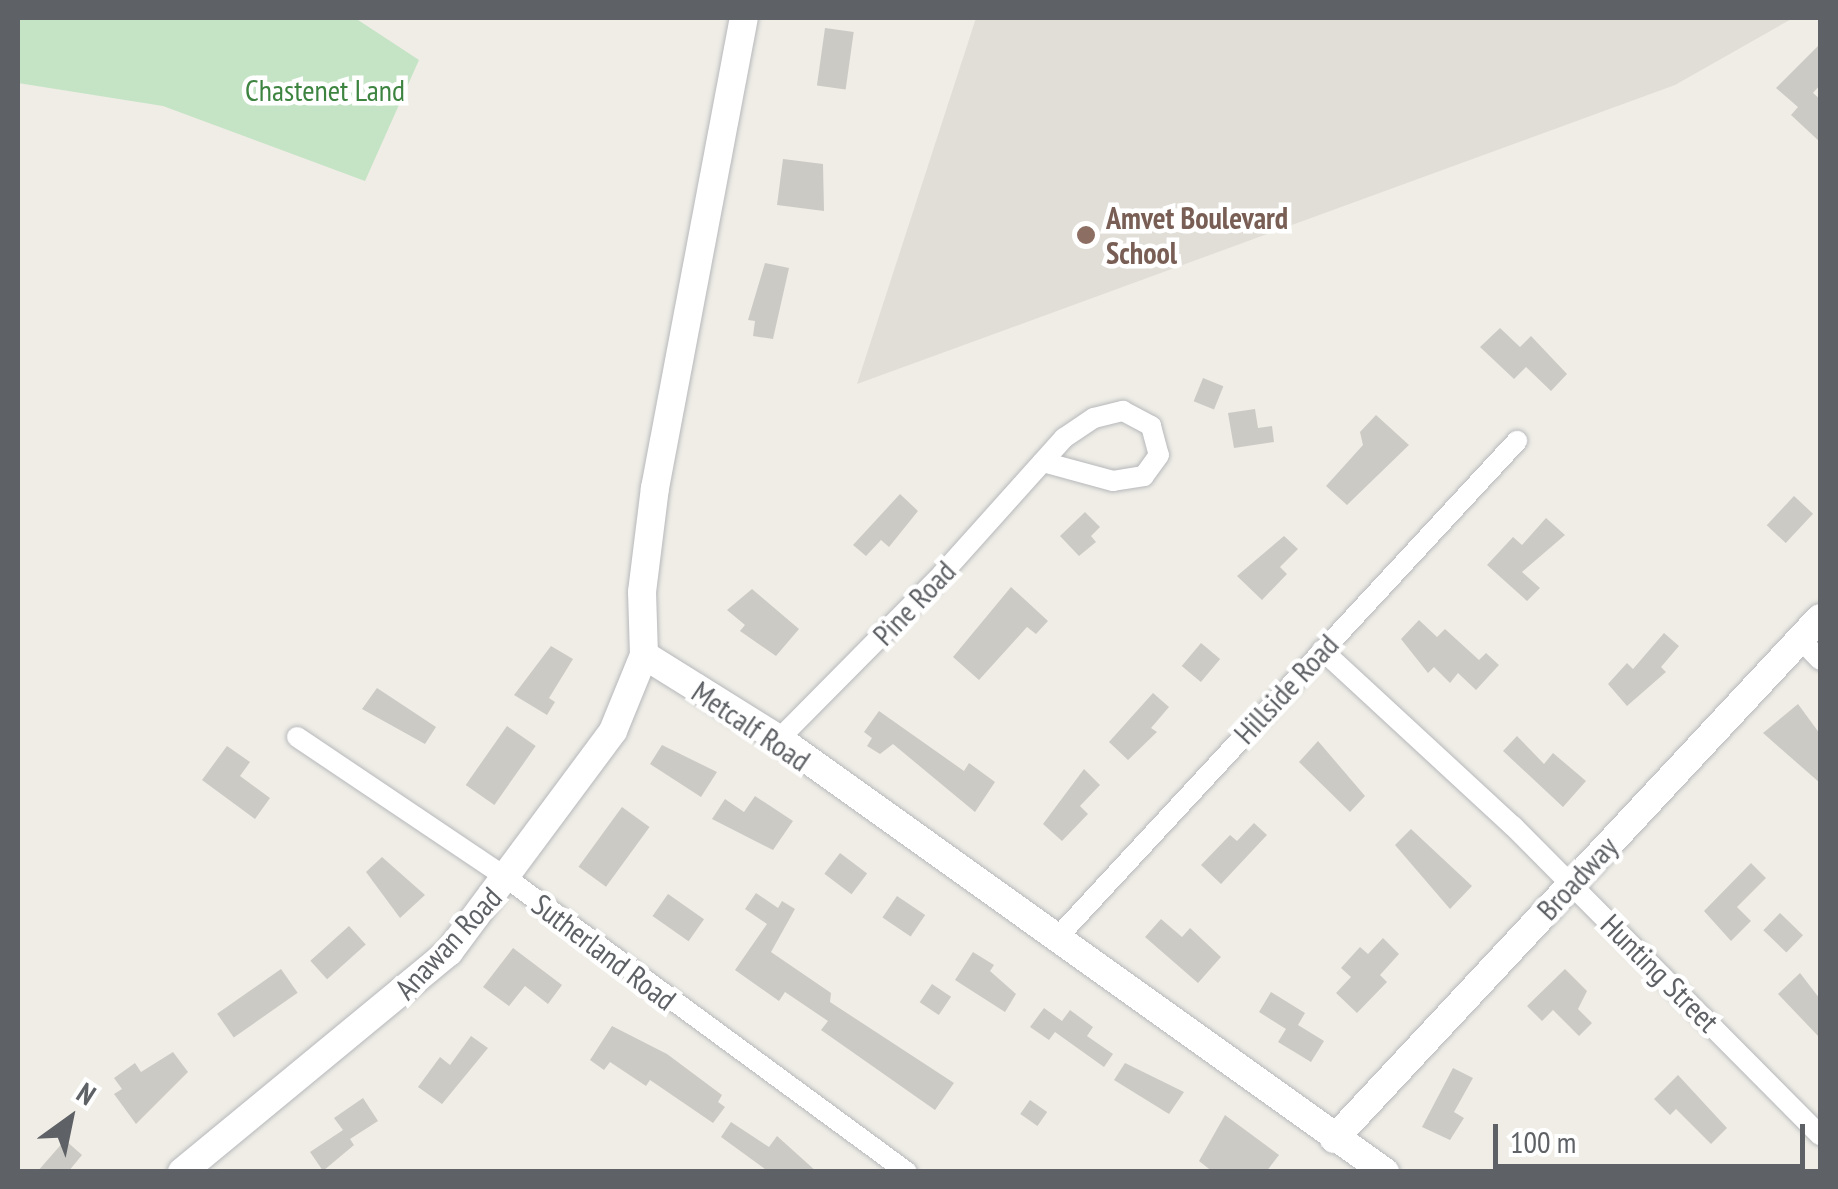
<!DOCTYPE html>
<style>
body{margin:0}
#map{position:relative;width:1838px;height:1189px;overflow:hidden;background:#efede6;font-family:"PT Sans Narrow",sans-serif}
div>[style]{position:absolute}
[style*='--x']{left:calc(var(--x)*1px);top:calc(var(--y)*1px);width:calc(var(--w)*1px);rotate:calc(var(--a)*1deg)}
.education>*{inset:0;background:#e1ded7}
.green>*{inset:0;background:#c5e4c5}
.building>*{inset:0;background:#cccac4;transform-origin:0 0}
.roads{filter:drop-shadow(0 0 2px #b6b8bb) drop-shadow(0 0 2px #b6b8bb)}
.street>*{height:20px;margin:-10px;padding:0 10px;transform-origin:10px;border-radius:10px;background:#fff}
.secondary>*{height:28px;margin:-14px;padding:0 14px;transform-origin:14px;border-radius:14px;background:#fff}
.dots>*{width:28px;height:28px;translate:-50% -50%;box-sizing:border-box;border:5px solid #fff;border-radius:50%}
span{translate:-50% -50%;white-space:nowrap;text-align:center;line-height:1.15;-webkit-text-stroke:9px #fff;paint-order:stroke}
.park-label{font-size:30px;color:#3d8440}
.education-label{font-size:30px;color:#785e54;font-weight:700}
.left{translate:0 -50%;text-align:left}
.street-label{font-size:30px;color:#5e6165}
.frame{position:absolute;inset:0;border:20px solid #5e6165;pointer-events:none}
.north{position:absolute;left:20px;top:1069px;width:100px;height:100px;-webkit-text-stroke:8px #fff;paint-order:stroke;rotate:33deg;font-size:28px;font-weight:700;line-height:40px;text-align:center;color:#5e6165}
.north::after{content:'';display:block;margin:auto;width:35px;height:45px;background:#5e6165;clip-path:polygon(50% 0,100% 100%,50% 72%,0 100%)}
.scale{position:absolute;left:1493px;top:1124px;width:312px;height:45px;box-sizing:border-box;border:5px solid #5e6165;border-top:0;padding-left:12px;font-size:30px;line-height:35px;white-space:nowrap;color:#5e6165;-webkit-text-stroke:8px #fff;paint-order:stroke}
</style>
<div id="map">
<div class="education">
<i style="clip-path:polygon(976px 18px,1793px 18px,1675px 85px,857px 384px)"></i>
</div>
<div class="green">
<i style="clip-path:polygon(18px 18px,355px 18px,419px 60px,365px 181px,163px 106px,18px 83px)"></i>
</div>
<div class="building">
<i style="left:825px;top:28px;width:29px;height:58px;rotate:8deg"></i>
<i style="clip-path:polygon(1820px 44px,1820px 85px,1813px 93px,1820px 99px,1820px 142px,1791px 115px,1798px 107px,1776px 88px)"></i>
<i style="clip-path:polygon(783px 159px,823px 164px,824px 211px,777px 205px)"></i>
<i style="clip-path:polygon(765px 263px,789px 268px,773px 339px,753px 336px,755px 321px,748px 320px)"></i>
<i style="clip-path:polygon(1500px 328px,1520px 347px,1531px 336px,1567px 374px,1551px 391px,1526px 367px,1514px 379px,1480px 347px)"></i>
<i style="left:1203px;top:378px;width:22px;height:25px;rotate:22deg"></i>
<i style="clip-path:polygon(1255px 409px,1258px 428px,1272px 426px,1274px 442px,1234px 448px,1228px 413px)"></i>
<i style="clip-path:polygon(1376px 415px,1409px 445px,1347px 505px,1326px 486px,1363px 445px,1360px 432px)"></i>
<i style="clip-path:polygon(900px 494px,918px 511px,889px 547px,881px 540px,866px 556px,853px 545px)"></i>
<i style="left:1794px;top:496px;width:26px;height:40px;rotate:43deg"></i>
<i style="clip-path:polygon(1085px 512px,1100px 527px,1091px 536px,1096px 542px,1079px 556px,1060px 536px)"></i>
<i style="clip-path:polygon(1546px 518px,1565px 535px,1522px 572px,1540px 588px,1527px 601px,1487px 565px,1513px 537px,1522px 545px)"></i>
<i style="clip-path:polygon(1284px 536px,1298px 549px,1280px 567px,1287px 574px,1262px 600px,1237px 576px)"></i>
<i style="clip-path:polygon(1011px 587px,1048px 621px,1036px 634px,1027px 627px,979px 680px,953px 657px)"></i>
<i style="clip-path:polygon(752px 589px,799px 629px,776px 656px,740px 631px,745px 625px,727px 610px)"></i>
<i style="clip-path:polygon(1419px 620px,1437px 637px,1445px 629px,1479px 660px,1486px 653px,1499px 665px,1476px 690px,1458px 673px,1450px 683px,1434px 667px,1428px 673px,1401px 639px)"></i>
<i style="clip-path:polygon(1664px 633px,1679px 646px,1661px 667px,1666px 672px,1627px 706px,1608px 684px,1627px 663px,1633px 669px)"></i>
<i style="left:1201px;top:643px;width:25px;height:30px;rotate:40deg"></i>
<i style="clip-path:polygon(551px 646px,573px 659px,549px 698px,555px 702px,547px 715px,514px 695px)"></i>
<i style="clip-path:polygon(377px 688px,436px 727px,425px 744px,362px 709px)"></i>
<i style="clip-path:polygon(1153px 693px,1169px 707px,1151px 728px,1157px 732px,1128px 760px,1109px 742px)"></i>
<i style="clip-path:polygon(1798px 704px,1820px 734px,1820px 783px,1763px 733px)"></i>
<i style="clip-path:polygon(879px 711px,964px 771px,969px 763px,995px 782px,975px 812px,893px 744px,880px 754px,867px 746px,872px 738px,864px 732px)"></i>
<i style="left:507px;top:726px;width:35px;height:72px;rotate:35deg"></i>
<i style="clip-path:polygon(1517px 736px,1544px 764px,1553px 753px,1586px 781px,1563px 807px,1503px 751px)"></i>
<i style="clip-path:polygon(1318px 741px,1365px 796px,1350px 812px,1299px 762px)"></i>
<i style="clip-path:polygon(662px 745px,717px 772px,701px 797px,650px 764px)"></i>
<i style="clip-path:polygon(227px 746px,250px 762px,240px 776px,270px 798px,255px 819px,202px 780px)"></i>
<i style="clip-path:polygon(1084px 769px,1100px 785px,1080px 806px,1088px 814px,1062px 841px,1043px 824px)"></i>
<i style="clip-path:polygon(755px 796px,793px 821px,773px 850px,712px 819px,725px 799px,744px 812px)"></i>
<i style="left:622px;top:807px;width:34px;height:74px;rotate:36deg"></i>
<i style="clip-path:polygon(1254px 823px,1267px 835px,1221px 884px,1201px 865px,1230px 835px,1237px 841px)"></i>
<i style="clip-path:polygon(1411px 829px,1472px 886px,1450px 909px,1395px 845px)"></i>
<i style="left:840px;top:853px;width:34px;height:26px;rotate:37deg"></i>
<i style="clip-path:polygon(382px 857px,425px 895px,400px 918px,366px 872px)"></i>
<i style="clip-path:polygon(1751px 863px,1766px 878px,1737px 907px,1751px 921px,1731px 941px,1704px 911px)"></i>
<i style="clip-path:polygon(756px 893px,778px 908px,782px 901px,795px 909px,771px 952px,831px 993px,830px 1002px,954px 1083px,935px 1110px,821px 1030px,828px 1021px,785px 992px,779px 1001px,735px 970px,767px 924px,745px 909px)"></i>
<i style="left:668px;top:894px;width:44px;height:27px;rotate:35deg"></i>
<i style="left:897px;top:896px;width:34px;height:26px;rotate:34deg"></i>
<i style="left:1780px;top:913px;width:32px;height:24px;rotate:44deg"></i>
<i style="clip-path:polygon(1161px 919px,1182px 937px,1190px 928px,1221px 957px,1198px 983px,1145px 937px)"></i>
<i style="left:349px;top:926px;width:25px;height:52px;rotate:48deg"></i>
<i style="clip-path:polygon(1383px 938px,1399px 954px,1380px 975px,1387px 982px,1357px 1013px,1336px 993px,1351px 977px,1341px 968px,1360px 947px,1368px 954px)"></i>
<i style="clip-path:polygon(513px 948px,562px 985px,548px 1004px,525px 986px,509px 1006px,483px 987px)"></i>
<i style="clip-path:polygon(973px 952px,994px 965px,990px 971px,1016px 994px,1005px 1012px,955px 980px)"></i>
<i style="left:281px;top:969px;width:29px;height:78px;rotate:55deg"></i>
<i style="clip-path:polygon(1565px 969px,1587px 991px,1578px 1009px,1592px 1023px,1579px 1036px,1553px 1010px,1542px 1021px,1527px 1006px)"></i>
<i style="clip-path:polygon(1800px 973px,1820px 999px,1820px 1038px,1778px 994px)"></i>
<i style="left:932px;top:984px;width:23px;height:22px;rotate:34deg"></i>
<i style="clip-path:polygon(1271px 992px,1305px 1013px,1298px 1025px,1324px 1041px,1311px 1062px,1278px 1042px,1286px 1029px,1259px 1012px)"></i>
<i style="clip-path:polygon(1044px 1008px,1062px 1021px,1070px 1010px,1093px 1027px,1087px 1036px,1113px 1054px,1104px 1067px,1055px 1032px,1049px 1040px,1030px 1027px)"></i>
<i style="clip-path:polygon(612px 1026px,667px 1054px,722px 1095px,718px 1102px,725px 1107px,713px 1123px,650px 1080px,646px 1086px,610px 1062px,604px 1070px,590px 1060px)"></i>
<i style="clip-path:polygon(471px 1036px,488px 1048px,442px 1104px,418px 1087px,440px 1057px,450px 1065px)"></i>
<i style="clip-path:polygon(173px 1052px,188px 1072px,136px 1124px,114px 1094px,122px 1089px,114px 1078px,135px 1063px,141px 1072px)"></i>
<i style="clip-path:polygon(1125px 1063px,1184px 1092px,1169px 1114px,1114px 1080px)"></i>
<i style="clip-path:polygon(1453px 1068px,1473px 1078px,1454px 1112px,1464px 1118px,1450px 1140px,1422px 1127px)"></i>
<i style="clip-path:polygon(1678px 1075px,1727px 1128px,1711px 1144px,1676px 1109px,1670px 1115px,1654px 1099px)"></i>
<i style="clip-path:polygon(363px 1098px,378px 1121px,350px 1139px,354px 1145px,323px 1171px,310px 1152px,343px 1130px,334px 1118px)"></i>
<i style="left:1030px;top:1100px;width:21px;height:17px;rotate:35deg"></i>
<i style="clip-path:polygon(1225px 1115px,1279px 1155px,1266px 1172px,1213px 1172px,1199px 1161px)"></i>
<i style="clip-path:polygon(731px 1122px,769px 1147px,777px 1136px,817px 1172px,769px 1172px,721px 1137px)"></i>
<i style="clip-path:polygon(65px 1140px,82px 1155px,68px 1172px,37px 1172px)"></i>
</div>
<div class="roads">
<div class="street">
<i style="--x:1800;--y:639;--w:29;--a:46"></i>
<i style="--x:1322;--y:650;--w:260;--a:42.7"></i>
<i style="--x:1513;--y:826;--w:436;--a:45.2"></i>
<i style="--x:297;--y:737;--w:254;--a:33.9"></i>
<i style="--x:508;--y:879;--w:495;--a:36.3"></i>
<i style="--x:779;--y:739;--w:232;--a:-45.3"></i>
<i style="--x:942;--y:574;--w:183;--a:-48.1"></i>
<i style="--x:1064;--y:438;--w:36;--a:-34"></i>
<i style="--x:1094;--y:418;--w:30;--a:-14"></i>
<i style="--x:1123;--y:411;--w:32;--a:28"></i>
<i style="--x:1151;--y:426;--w:30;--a:75"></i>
<i style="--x:1159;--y:455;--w:26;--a:126"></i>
<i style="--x:1144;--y:476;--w:31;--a:171"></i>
<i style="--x:1113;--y:481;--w:73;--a:-164.8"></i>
<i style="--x:1056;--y:939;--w:679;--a:-47.21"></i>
</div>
<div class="secondary">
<i style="--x:644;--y:655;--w:159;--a:31.9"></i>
<i style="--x:779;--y:739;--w:745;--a:35.55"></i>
<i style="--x:1334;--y:1139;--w:712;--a:-46.99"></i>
<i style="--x:182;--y:1172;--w:346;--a:-39.5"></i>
<i style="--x:449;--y:952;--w:275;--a:-53.4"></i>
<i style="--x:613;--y:731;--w:82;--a:-67.8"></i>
<i style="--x:644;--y:655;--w:63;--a:-91.8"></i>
<i style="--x:642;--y:592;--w:105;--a:-82.9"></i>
<i style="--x:655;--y:488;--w:478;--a:-79.3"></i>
</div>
</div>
<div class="dots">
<i style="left:1086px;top:235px;background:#8d6e63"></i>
</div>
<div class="park-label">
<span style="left:325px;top:90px">Chastenet Land</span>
</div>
<div class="education-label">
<span class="left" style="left:1106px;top:235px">Amvet Boulevard<br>School</span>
</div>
<div class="street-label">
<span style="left:914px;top:603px;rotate:-46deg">Pine Road</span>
<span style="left:1286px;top:689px;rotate:-47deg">Hillside Road</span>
<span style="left:751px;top:726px;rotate:34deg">Metcalf Road</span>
<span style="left:1577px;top:878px;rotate:-47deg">Broadway</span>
<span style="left:448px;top:943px;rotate:-47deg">Anawan Road</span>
<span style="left:604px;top:952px;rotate:37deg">Sutherland Road</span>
<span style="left:1660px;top:973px;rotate:45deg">Hunting Street</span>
</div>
<div class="frame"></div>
<div class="north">N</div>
<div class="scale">100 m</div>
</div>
